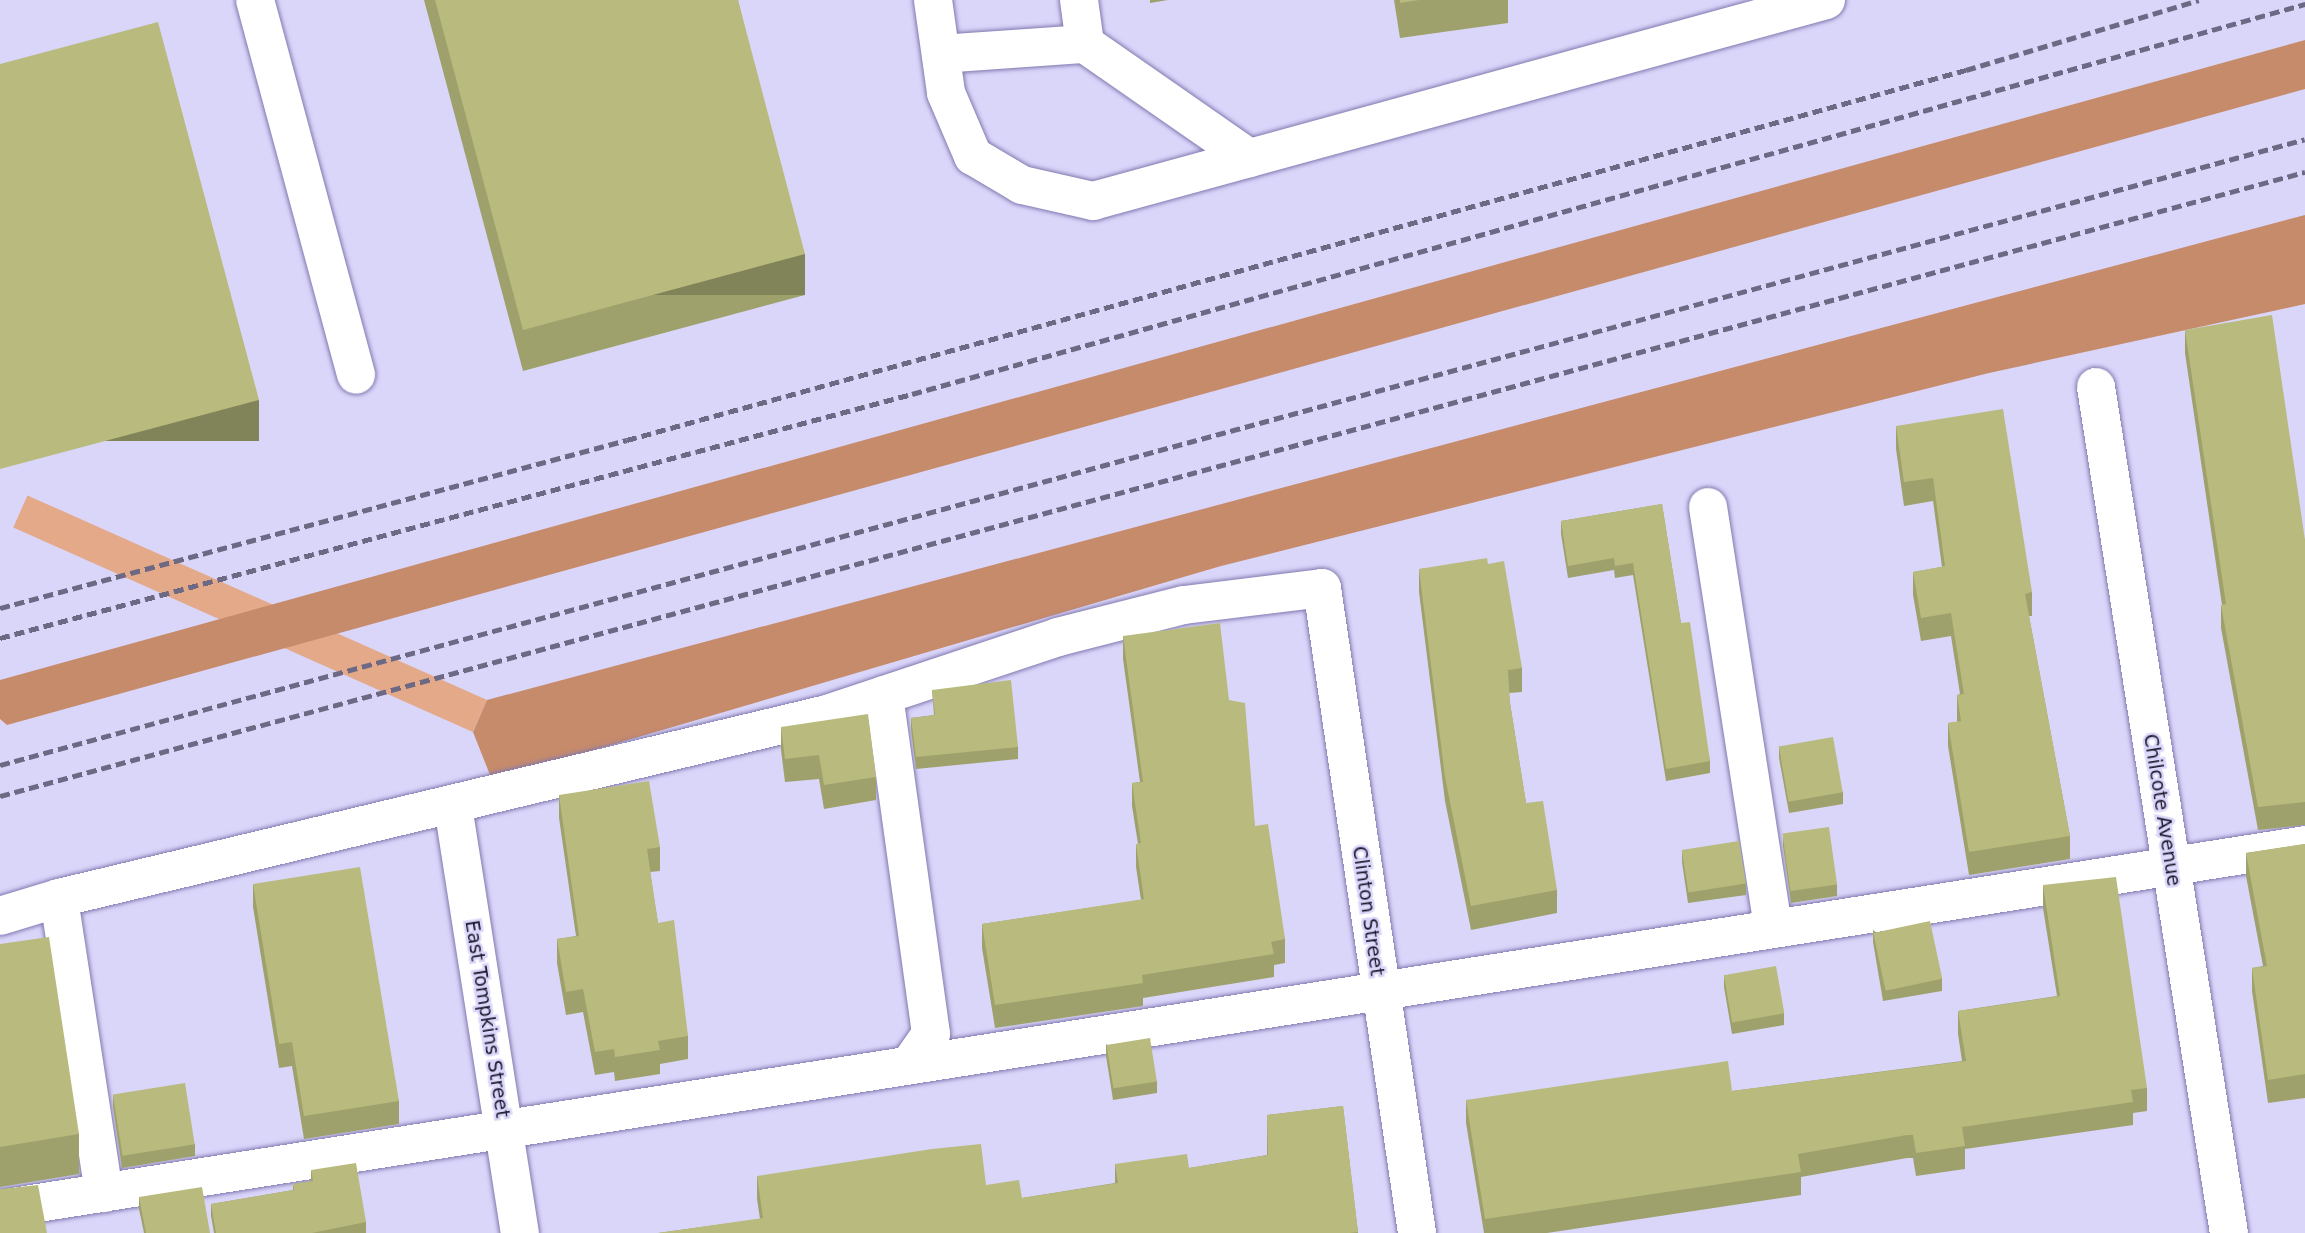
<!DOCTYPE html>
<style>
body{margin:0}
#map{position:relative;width:2305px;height:1233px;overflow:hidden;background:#dad6fa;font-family:"DejaVu Sans",sans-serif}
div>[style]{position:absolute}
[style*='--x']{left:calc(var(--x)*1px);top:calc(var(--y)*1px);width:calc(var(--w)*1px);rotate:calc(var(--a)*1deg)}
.green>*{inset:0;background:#e3a989;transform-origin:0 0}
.forest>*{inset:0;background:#c68b6b}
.roads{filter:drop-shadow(0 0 2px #8179b0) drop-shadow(0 0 2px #8179b0)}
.minor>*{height:38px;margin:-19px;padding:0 19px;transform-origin:19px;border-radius:19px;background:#fff}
.rail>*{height:5px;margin-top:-2.5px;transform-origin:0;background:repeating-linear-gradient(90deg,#6d6985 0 10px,transparent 0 15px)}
.wall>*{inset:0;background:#9ea16c}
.shaded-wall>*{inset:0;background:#818358;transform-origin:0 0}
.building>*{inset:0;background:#b8bb7d;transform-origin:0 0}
span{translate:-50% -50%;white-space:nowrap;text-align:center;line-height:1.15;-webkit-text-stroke:5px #dad6fa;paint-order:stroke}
.street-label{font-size:19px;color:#19162b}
</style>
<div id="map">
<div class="green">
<i style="left:487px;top:700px;width:35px;height:503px;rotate:114deg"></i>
</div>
<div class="forest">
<i style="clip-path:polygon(2305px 40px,2305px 89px,7px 725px,0 719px,0 680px)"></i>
<i style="clip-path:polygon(2305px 215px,2305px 304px,1989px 373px,1221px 566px,492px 780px,473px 732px,487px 700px)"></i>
</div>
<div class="roads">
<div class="minor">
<i style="--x:255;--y:0;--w:388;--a:74.9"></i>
<i style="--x:933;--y:0;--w:94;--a:82"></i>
<i style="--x:946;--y:93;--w:69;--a:66.8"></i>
<i style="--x:973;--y:156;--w:57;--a:30.6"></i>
<i style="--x:1022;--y:185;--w:73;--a:12.7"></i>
<i style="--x:1093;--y:201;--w:760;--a:-15.33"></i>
<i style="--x:1079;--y:0;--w:44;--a:82.2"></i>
<i style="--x:941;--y:54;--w:144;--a:-4"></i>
<i style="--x:1085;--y:44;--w:200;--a:34.8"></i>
<i style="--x:2096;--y:387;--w:856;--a:81.07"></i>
<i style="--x:1708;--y:507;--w:425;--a:81.2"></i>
<i style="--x:884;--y:695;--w:342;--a:82.1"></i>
<i style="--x:931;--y:1034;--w:38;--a:125"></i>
<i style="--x:453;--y:806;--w:432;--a:81.1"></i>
<i style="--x:0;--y:916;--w:62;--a:-17"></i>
<i style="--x:104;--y:1193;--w:298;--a:-98.7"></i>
<i style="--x:59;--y:898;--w:790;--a:-13.47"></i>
<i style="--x:827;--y:714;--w:243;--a:-18.4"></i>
<i style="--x:1058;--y:637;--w:130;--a:-14.3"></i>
<i style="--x:1184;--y:605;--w:139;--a:-7"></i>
<i style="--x:1322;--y:588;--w:652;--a:81.62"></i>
<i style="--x:0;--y:1209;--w:2334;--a:-8.97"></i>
</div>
</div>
<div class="rail">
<i style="--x:0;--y:608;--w:649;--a:-15"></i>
<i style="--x:627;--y:440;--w:1389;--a:-15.45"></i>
<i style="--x:1966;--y:70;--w:243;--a:-16.7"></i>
<i style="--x:0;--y:638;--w:944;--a:-14.98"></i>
<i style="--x:912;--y:394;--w:1447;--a:-15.64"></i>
<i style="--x:0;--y:765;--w:2388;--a:-15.19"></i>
<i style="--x:0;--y:796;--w:2388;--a:-15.15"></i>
</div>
<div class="wall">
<i style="clip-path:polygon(424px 0,738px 0,805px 295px,523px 371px)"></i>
<i style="clip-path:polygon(1150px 0,1168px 0,1150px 3px)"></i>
<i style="clip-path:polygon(1394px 0,1508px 0,1508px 23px,1400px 38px)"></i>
<i style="clip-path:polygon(2185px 330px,2305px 540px,2305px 825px,2258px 830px,2221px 628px,2221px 605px,2222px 605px,2185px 353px)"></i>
<i style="clip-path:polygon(1896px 426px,2032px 592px,2032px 616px,2029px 616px,2070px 836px,2070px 859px,1969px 875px,1948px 746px,1948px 723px,1957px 722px,1957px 695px,1960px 694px,1951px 636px,1921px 641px,1913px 595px,1913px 572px,1942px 567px,1933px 501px,1904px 506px,1896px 449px)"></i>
<i style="clip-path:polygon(1662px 504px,1681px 623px,1710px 761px,1710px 773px,1666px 781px,1633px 575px,1615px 578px,1614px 570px,1568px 578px,1561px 534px,1561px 521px)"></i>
<i style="clip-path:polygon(1488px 564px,1522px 668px,1522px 692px,1509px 693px,1510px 703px,1526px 803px,1557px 890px,1557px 913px,1471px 930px,1445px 801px,1419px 592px,1419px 569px)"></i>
<i style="clip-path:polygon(1123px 636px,1229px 700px,1255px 826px,1285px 939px,1285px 963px,1274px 965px,1274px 977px,1143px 998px,1143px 1006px,995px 1028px,982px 948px,982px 924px,1141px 900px,1136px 867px,1136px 844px,1138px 844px,1132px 806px,1132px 783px,1140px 782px,1123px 659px)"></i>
<i style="clip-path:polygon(932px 690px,1018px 747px,1018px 759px,916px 769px,911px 730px,911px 718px,934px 715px)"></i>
<i style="clip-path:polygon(781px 727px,876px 777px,876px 800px,824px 809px,819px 779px,785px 782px,781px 750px)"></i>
<i style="clip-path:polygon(1779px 746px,1843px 792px,1843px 804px,1789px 813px,1779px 758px)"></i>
<i style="clip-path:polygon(559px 795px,660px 847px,660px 871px,650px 872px,658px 923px,688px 1036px,688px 1059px,660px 1064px,660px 1074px,615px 1081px,614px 1072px,595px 1075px,583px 1012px,566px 1015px,557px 963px,557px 939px,576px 936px,559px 818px)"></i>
<i style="clip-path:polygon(1783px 834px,1837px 884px,1837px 896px,1791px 903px,1783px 846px)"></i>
<i style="clip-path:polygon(2305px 844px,2305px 1098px,2268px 1103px,2252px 991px,2252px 968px,2263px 966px,2246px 876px,2246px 853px)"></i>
<i style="clip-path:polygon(1682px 850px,1746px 883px,1746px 895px,1688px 903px,1682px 862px)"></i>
<i style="clip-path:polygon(253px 884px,399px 1101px,399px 1124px,304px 1139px,292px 1066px,279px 1068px,253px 907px)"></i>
<i style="clip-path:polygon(2043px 885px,2147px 1088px,2147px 1111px,2133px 1113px,2133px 1125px,1965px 1149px,1965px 1169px,1916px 1176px,1913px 1158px,1907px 1158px,1801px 1177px,1801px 1195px,1547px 1233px,1484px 1233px,1466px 1123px,1466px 1100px,1732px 1091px,1962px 1061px,1958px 1034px,1958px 1011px,2057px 996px,2043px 908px)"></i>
<i style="clip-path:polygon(1873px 930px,1942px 979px,1942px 991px,1883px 1001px,1873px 942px)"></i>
<i style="clip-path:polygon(0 944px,79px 1134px,79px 1174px,0 1187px)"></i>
<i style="clip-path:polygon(1724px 975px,1784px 1013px,1784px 1025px,1732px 1034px,1724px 987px)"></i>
<i style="clip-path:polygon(1106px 1044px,1157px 1081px,1157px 1093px,1113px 1100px,1106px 1056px)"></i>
<i style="clip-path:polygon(113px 1095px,195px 1144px,195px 1156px,122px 1168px,113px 1107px)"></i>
<i style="clip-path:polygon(1343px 1106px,1358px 1233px,658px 1233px,760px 1219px,757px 1199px,757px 1176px,986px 1185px,1022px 1198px,1115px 1183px,1115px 1164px,1189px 1168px,1267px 1155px,1267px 1115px)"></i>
<i style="clip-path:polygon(311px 1170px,366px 1222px,366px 1233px,214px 1233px,211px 1216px,211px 1204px,293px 1190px,293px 1184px,311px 1181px)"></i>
<i style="clip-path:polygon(139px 1197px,210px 1233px,144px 1233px,139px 1209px)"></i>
</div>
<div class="shaded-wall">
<i style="left:805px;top:254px;width:41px;height:292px;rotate:90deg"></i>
<i style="left:259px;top:400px;width:41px;height:268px;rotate:90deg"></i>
</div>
<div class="building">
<i style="clip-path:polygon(435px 0,738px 0,805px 254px,523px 330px)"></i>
<i style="clip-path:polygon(1400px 0,1419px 0,1400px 3px)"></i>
<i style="clip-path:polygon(158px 22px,259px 400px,0 469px,0 64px)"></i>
<i style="clip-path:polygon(2272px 315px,2305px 540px,2305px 802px,2258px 807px,2221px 605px,2226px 604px,2185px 330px)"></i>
<i style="clip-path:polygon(2003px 409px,2032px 592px,2025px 594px,2070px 836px,1969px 852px,1948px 723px,1961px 721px,1957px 695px,1964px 694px,1951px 613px,1921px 618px,1913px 572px,1945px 566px,1933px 478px,1904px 482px,1896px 426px)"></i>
<i style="clip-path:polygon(1662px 504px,1681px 623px,1690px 622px,1710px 761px,1666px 769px,1633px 563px,1615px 566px,1614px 558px,1568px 566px,1561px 521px)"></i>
<i style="clip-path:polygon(1487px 558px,1488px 564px,1504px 561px,1522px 668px,1508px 670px,1510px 703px,1526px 803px,1543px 801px,1557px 890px,1471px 906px,1445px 777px,1419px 569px)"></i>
<i style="clip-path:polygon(1220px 623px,1229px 700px,1245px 703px,1255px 826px,1268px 824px,1285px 939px,1271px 942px,1274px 954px,1142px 975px,1143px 983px,995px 1005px,982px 924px,1144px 899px,1136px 844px,1141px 843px,1132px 783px,1143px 782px,1123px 636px)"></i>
<i style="clip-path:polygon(1011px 680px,1018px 747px,916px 757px,911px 718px,935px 715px,932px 690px)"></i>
<i style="clip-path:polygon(868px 714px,876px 777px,824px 785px,819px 755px,785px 759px,781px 727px)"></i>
<i style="left:1833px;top:737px;width:56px;height:55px;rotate:80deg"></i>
<i style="clip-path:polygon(649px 781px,660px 847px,647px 849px,658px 923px,674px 920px,688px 1036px,658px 1041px,660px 1050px,615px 1057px,614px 1049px,595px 1052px,583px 989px,566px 992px,557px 939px,579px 936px,559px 795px)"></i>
<i style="left:1829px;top:827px;width:58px;height:47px;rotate:82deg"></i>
<i style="left:1739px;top:841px;width:43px;height:58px;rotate:81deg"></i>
<i style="clip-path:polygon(2305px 844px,2305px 1074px,2268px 1080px,2252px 968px,2267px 966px,2246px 853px)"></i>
<i style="clip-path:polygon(360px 867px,399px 1101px,304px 1116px,292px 1042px,279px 1044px,253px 884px)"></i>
<i style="clip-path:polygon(2116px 877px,2147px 1088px,2131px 1090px,2133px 1102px,1962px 1127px,1965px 1146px,1916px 1153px,1913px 1135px,1907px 1135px,1798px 1154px,1801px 1172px,1485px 1219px,1466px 1100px,1728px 1061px,1732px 1091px,1966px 1061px,1958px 1011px,2060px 996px,2043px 885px)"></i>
<i style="left:1930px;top:921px;width:59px;height:58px;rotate:78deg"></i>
<i style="clip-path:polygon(49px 937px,79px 1134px,0 1147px,0 944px)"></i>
<i style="left:1776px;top:966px;width:48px;height:53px;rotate:80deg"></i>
<i style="left:1150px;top:1038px;width:44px;height:44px;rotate:81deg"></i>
<i style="left:185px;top:1083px;width:62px;height:73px;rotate:81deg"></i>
<i style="clip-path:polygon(1343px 1106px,1358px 1232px,1350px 1233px,658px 1233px,763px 1218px,757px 1176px,932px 1149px,981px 1144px,986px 1185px,1019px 1180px,1022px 1198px,1118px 1183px,1115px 1164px,1187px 1154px,1189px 1168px,1268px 1155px,1267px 1115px)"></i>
<i style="clip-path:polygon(356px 1163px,366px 1222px,312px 1233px,216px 1233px,211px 1204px,294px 1190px,293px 1184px,313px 1181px,311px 1170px)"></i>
<i style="clip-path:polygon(38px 1185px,47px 1233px,0 1233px,0 1189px)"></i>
<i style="clip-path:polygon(202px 1187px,210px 1233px,146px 1233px,139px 1197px)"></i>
</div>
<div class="street-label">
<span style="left:2162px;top:810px;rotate:81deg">Chilcote Avenue</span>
<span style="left:1368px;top:911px;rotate:82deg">Clinton Street</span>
<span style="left:487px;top:1019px;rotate:81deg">East Tompkins Street</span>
</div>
</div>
